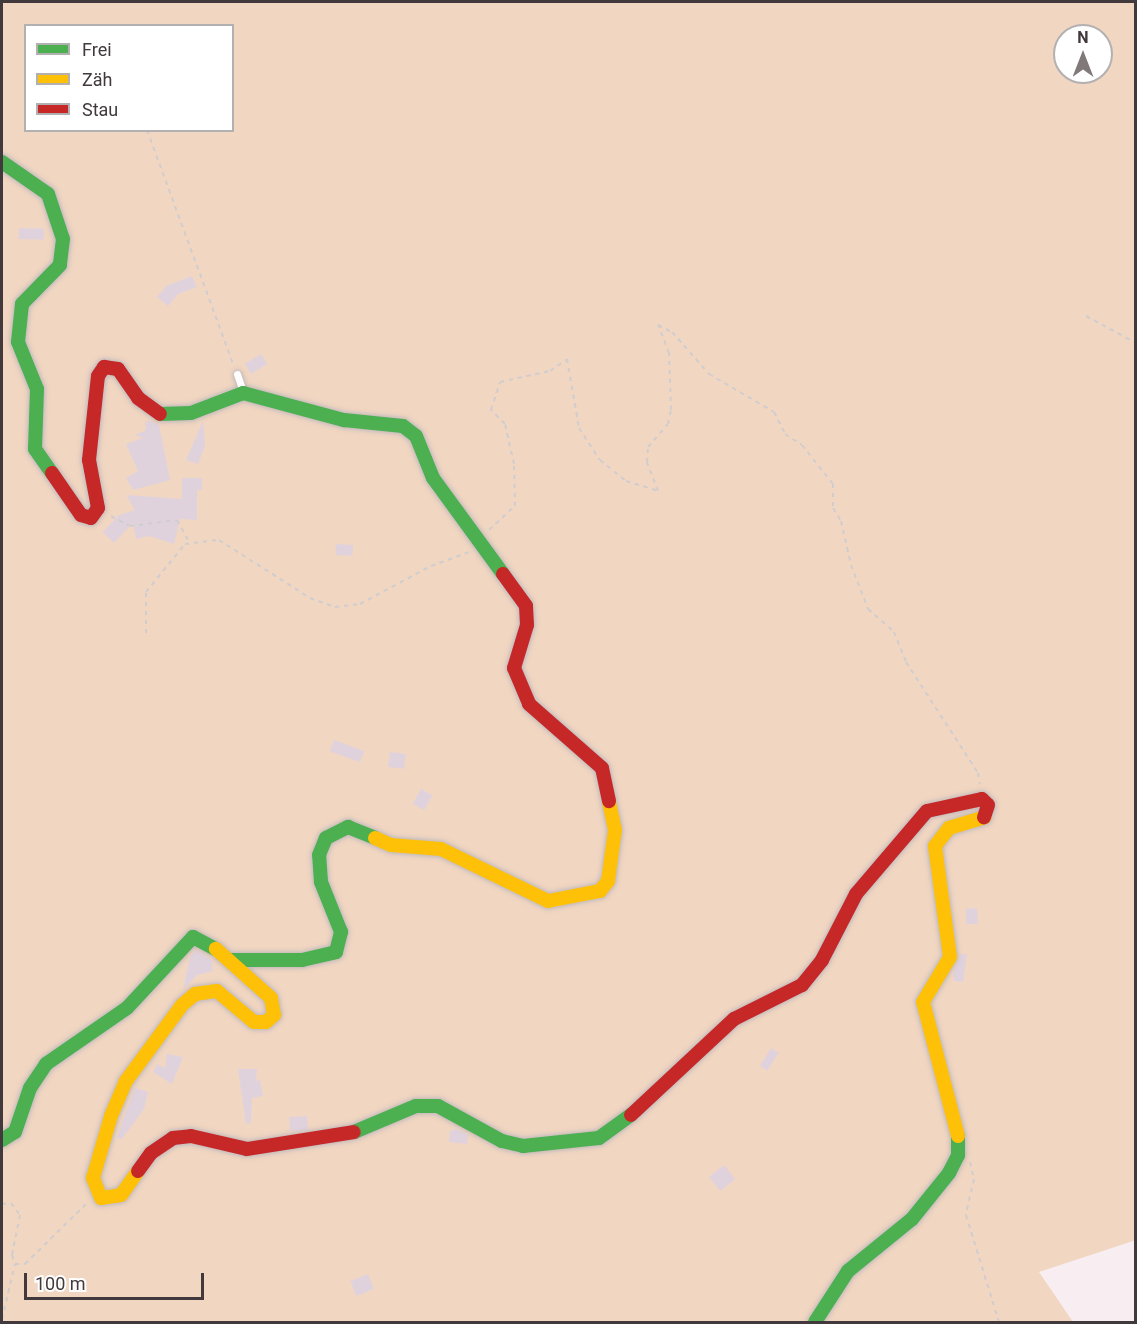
<!DOCTYPE html>
<meta charset="utf-8">
<style>
body{margin:0}
#map{position:relative;width:1137px;height:1324px;overflow:hidden;background:#f8edf0;font-family:Roboto,sans-serif}
div>[style]{position:absolute}
[style*='--x']{left:calc(var(--x)*1px);top:calc(var(--y)*1px);width:calc(var(--w)*1px);rotate:calc(var(--a)*1deg)}
.green>*{inset:0;background:#f1d6c1}
.building>*{inset:0;background:#e0d2dd;transform-origin:0 0}
.path>*{height:2px;margin-top:-1px;transform-origin:0;background:repeating-linear-gradient(90deg,#d1cdcf 0 4.5px,transparent 0 9px)}
.roads{filter:drop-shadow(0 0 2px #c2babc) drop-shadow(0 0 2px #c2babc)}
.lane>*{height:7px;margin:-3.5px;padding:0 3.5px;transform-origin:3.5px;border-radius:3.5px;background:#fefcfd}
.fast>*{height:14px;margin:-7px;padding:0 7px;transform-origin:7px;border-radius:7px;background:#4caf50}
.slow>*{height:14px;margin:-7px;padding:0 7px;transform-origin:7px;border-radius:7px;background:#ffc107}
.jam>*{height:14px;margin:-7px;padding:0 7px;transform-origin:7px;border-radius:7px;background:#c62828}
span{translate:-50% -50%;white-space:nowrap;text-align:center;line-height:1.15;-webkit-text-stroke:5px #fff;paint-order:stroke}
.frame{position:absolute;inset:0;border:3px solid #41393b;pointer-events:none}
.legend{position:absolute;left:24px;top:24px;width:210px;height:108px;box-sizing:border-box;background:#fff;border:2px solid #b3b0b1;margin:0;padding:8px 10px;list-style:none;font-size:18px;color:#41393b}
.legend li{display:flex;align-items:center;gap:12px;height:30px}
.legend b{width:30px;border:2px solid #b3b0b1}
.north{position:absolute;left:1053px;top:24px;width:60px;height:60px;box-sizing:border-box;background:#fff;border:2px solid #b3b0b1;border-radius:50%;rotate:0deg;font-size:16px;font-weight:700;line-height:24px;text-align:center;color:#41393b}
.north::after{content:'';display:block;margin:auto;width:21px;height:27px;background:#81787a;clip-path:polygon(50% 0,100% 100%,50% 72%,0 100%)}
.scale{position:absolute;left:24px;top:1273px;width:180px;height:27px;box-sizing:border-box;border:3px solid #41393b;border-top:0;padding-left:8px;font-size:18px;line-height:21px;white-space:nowrap;color:#41393b;-webkit-text-stroke:4px #fff;paint-order:stroke}
</style>
<div id="map">
<div class="green">
<i style="clip-path:polygon(evenodd,2px 2px,1135px 2px,1136px 1240px,1039px 1272px,1073px 1322px,2px 1322px,2px 2px,26px 26px,232px 26px,232px 130px,26px 130px,26px 26px,2px 2px,1065px 36px,1101px 36px,1101px 72px,1065px 72px,1065px 36px)"></i>
</div>
<div class="building">
<i style="left:19px;top:228px;width:25px;height:11px;rotate:2deg"></i>
<i style="clip-path:polygon(192px 276px,197px 287px,178px 294px,168px 306px,157px 297px,166px 286px)"></i>
<i style="left:261px;top:354px;width:12px;height:19px;rotate:59deg"></i>
<i style="clip-path:polygon(151px 421px,159px 425px,170px 480px,133px 490px,126px 478px,138px 471px,126px 444px,143px 438px,135px 435px,146px 430px,145px 422px)"></i>
<i style="clip-path:polygon(203px 421px,205px 446px,198px 464px,186px 460px)"></i>
<i style="clip-path:polygon(182px 478px,202px 478px,202px 490px,197px 490px,197px 520px,180px 519px,174px 544px,149px 536px,136px 539px,133px 523px,114px 543px,103px 532px,119px 515px,135px 510px,126px 495px,182px 499px)"></i>
<i style="left:336px;top:544px;width:17px;height:11px;rotate:3deg"></i>
<i style="left:334px;top:740px;width:32px;height:12px;rotate:20deg"></i>
<i style="left:390px;top:752px;width:16px;height:15px;rotate:7deg"></i>
<i style="left:421px;top:789px;width:13px;height:17px;rotate:29deg"></i>
<i style="clip-path:polygon(977px 908px,978px 924px,966px 924px,966px 909px)"></i>
<i style="clip-path:polygon(196px 950px,212px 960px,213px 971px,197px 975px,183px 990px,190px 957px)"></i>
<i style="clip-path:polygon(961px 954px,967px 954px,963px 982px,954px 981px,953px 974px)"></i>
<i style="left:771px;top:1048px;width:9px;height:21px;rotate:32deg"></i>
<i style="clip-path:polygon(167px 1054px,183px 1057px,172px 1084px,153px 1072px,157px 1064px,165px 1068px)"></i>
<i style="clip-path:polygon(238px 1069px,257px 1069px,256px 1081px,260px 1080px,263px 1096px,252px 1098px,251px 1123px,246px 1124px)"></i>
<i style="clip-path:polygon(135px 1088px,148px 1092px,144px 1109px,121px 1140px,117px 1137px)"></i>
<i style="left:307px;top:1116px;width:14px;height:18px;rotate:86deg"></i>
<i style="clip-path:polygon(456px 1129px,468px 1135px,467px 1144px,449px 1142px,450px 1131px)"></i>
<i style="left:724px;top:1165px;width:18px;height:19px;rotate:52deg"></i>
<i style="left:368px;top:1274px;width:16px;height:19px;rotate:68deg"></i>
</div>
<div class="path">
<i style="--x:147;--y:130;--w:252;--a:69.8"></i>
<i style="--x:1086;--y:316;--w:57;--a:28.4"></i>
<i style="--x:111;--y:516;--w:21;--a:28"></i>
<i style="--x:130;--y:526;--w:47;--a:-7.3"></i>
<i style="--x:177;--y:520;--w:26;--a:61"></i>
<i style="--x:489;--y:530;--w:35;--a:-43"></i>
<i style="--x:515;--y:506;--w:42;--a:-91.4"></i>
<i style="--x:514;--y:464;--w:41;--a:-102.7"></i>
<i style="--x:505;--y:424;--w:20;--a:-135"></i>
<i style="--x:491;--y:410;--w:29;--a:-72"></i>
<i style="--x:500;--y:382;--w:51;--a:-12.4"></i>
<i style="--x:550;--y:371;--w:21;--a:-35"></i>
<i style="--x:567;--y:359;--w:70;--a:80.1"></i>
<i style="--x:579;--y:428;--w:38;--a:57"></i>
<i style="--x:600;--y:460;--w:33;--a:39"></i>
<i style="--x:626;--y:481;--w:34;--a:17"></i>
<i style="--x:658;--y:491;--w:31;--a:-111"></i>
<i style="--x:647;--y:462;--w:15;--a:-86"></i>
<i style="--x:648;--y:447;--w:30;--a:-49"></i>
<i style="--x:668;--y:424;--w:14;--a:-78"></i>
<i style="--x:671;--y:410;--w:57;--a:-92"></i>
<i style="--x:669;--y:353;--w:30;--a:-111"></i>
<i style="--x:658;--y:325;--w:16;--a:27"></i>
<i style="--x:672;--y:332;--w:56;--a:48.6"></i>
<i style="--x:709;--y:374;--w:75;--a:30.3"></i>
<i style="--x:774;--y:412;--w:25;--a:63"></i>
<i style="--x:785;--y:434;--w:20;--a:33"></i>
<i style="--x:802;--y:445;--w:50;--a:51.5"></i>
<i style="--x:833;--y:484;--w:24;--a:90"></i>
<i style="--x:833;--y:508;--w:15;--a:58"></i>
<i style="--x:841;--y:521;--w:45;--a:77.2"></i>
<i style="--x:851;--y:565;--w:47;--a:68.9"></i>
<i style="--x:868;--y:609;--w:35;--a:41"></i>
<i style="--x:894;--y:632;--w:32;--a:68"></i>
<i style="--x:906;--y:662;--w:132;--a:57"></i>
<i style="--x:978;--y:773;--w:11;--a:80"></i>
<i style="--x:146;--y:633;--w:41;--a:-90"></i>
<i style="--x:146;--y:592;--w:62;--a:-50.9"></i>
<i style="--x:185;--y:544;--w:34;--a:-7"></i>
<i style="--x:219;--y:540;--w:108;--a:32.5"></i>
<i style="--x:310;--y:598;--w:27;--a:20"></i>
<i style="--x:335;--y:607;--w:25;--a:-7"></i>
<i style="--x:360;--y:604;--w:81;--a:-28.2"></i>
<i style="--x:431;--y:566;--w:40;--a:-20.2"></i>
<i style="--x:970;--y:1162;--w:17;--a:77"></i>
<i style="--x:974;--y:1179;--w:37;--a:103"></i>
<i style="--x:966;--y:1215;--w:112;--a:72.9"></i>
<i style="--x:2;--y:1204;--w:9;--a:-6"></i>
<i style="--x:11;--y:1203;--w:15;--a:53"></i>
<i style="--x:20;--y:1215;--w:41;--a:101.3"></i>
<i style="--x:12;--y:1255;--w:9;--a:72"></i>
<i style="--x:15;--y:1264;--w:10;--a:0"></i>
<i style="--x:25;--y:1264;--w:88;--a:-44.5"></i>
<i style="--x:2;--y:1319;--w:57;--a:-76.7"></i>
</div>
<div class="roads">
<div class="lane">
<i style="--x:237;--y:374;--w:18;--a:71"></i>
</div>
<div class="fast">
<i style="--x:2;--y:162;--w:56;--a:34.8"></i>
<i style="--x:48;--y:194;--w:47;--a:71.6"></i>
<i style="--x:63;--y:239;--w:26;--a:97"></i>
<i style="--x:60;--y:265;--w:54;--a:134.3"></i>
<i style="--x:22;--y:304;--w:38;--a:96"></i>
<i style="--x:18;--y:342;--w:51;--a:68"></i>
<i style="--x:37;--y:389;--w:60;--a:91.9"></i>
<i style="--x:35;--y:449;--w:29;--a:55"></i>
<i style="--x:160;--y:414;--w:31;--a:-2"></i>
<i style="--x:191;--y:413;--w:56;--a:-21"></i>
<i style="--x:243;--y:393;--w:105;--a:15"></i>
<i style="--x:344;--y:420;--w:59;--a:5.8"></i>
<i style="--x:403;--y:426;--w:16;--a:38"></i>
<i style="--x:416;--y:436;--w:45;--a:68"></i>
<i style="--x:433;--y:478;--w:119;--a:53.9"></i>
<i style="--x:230;--y:960;--w:72;--a:0"></i>
<i style="--x:302;--y:960;--w:35;--a:-13"></i>
<i style="--x:336;--y:952;--w:21;--a:-76"></i>
<i style="--x:341;--y:932;--w:54;--a:-111.8"></i>
<i style="--x:321;--y:882;--w:27;--a:-94"></i>
<i style="--x:319;--y:855;--w:18;--a:-68"></i>
<i style="--x:326;--y:838;--w:25;--a:-27"></i>
<i style="--x:348;--y:827;--w:29;--a:22"></i>
<i style="--x:354;--y:1132;--w:67;--a:-22.8"></i>
<i style="--x:416;--y:1106;--w:22;--a:0"></i>
<i style="--x:438;--y:1106;--w:73;--a:28.7"></i>
<i style="--x:502;--y:1141;--w:22;--a:13"></i>
<i style="--x:523;--y:1146;--w:76;--a:-6"></i>
<i style="--x:599;--y:1138;--w:39;--a:-36"></i>
<i style="--x:2;--y:1140;--w:15;--a:-32"></i>
<i style="--x:15;--y:1132;--w:46;--a:-71.2"></i>
<i style="--x:30;--y:1088;--w:29;--a:-56"></i>
<i style="--x:46;--y:1064;--w:98;--a:-34.7"></i>
<i style="--x:127;--y:1008;--w:97;--a:-47.1"></i>
<i style="--x:193;--y:937;--w:26;--a:28"></i>
<i style="--x:815;--y:1322;--w:61;--a:-57.1"></i>
<i style="--x:848;--y:1271;--w:82;--a:-39.1"></i>
<i style="--x:912;--y:1219;--w:59;--a:-51.2"></i>
<i style="--x:949;--y:1173;--w:20;--a:-63"></i>
<i style="--x:958;--y:1155;--w:19;--a:-90"></i>
</div>
<div class="slow">
<i style="--x:375;--y:838;--w:17;--a:24"></i>
<i style="--x:391;--y:845;--w:50;--a:4.6"></i>
<i style="--x:441;--y:849;--w:119;--a:25.9"></i>
<i style="--x:548;--y:901;--w:53;--a:-10.9"></i>
<i style="--x:600;--y:891;--w:13;--a:-51"></i>
<i style="--x:608;--y:881;--w:51;--a:-82.2"></i>
<i style="--x:615;--y:830;--w:30;--a:-102"></i>
<i style="--x:958;--y:1136;--w:138;--a:-104.6"></i>
<i style="--x:923;--y:1002;--w:52;--a:-59"></i>
<i style="--x:950;--y:957;--w:112;--a:-97.7"></i>
<i style="--x:935;--y:846;--w:23;--a:-52"></i>
<i style="--x:949;--y:828;--w:37;--a:-17"></i>
<i style="--x:138;--y:1171;--w:29;--a:125"></i>
<i style="--x:121;--y:1195;--w:20;--a:171"></i>
<i style="--x:101;--y:1198;--w:22;--a:-112"></i>
<i style="--x:93;--y:1178;--w:65;--a:-73.8"></i>
<i style="--x:111;--y:1116;--w:38;--a:-67"></i>
<i style="--x:126;--y:1081;--w:94;--a:-53.6"></i>
<i style="--x:182;--y:1005;--w:17;--a:-40"></i>
<i style="--x:195;--y:994;--w:22;--a:-8"></i>
<i style="--x:217;--y:991;--w:48;--a:40"></i>
<i style="--x:254;--y:1022;--w:12;--a:0"></i>
<i style="--x:266;--y:1022;--w:11;--a:-41"></i>
<i style="--x:274;--y:1015;--w:17;--a:-100"></i>
<i style="--x:271;--y:998;--w:74;--a:-138.3"></i>
</div>
<div class="jam">
<i style="--x:52;--y:473;--w:51;--a:55.4"></i>
<i style="--x:81;--y:515;--w:10;--a:17"></i>
<i style="--x:91;--y:518;--w:12;--a:-55"></i>
<i style="--x:98;--y:508;--w:49;--a:-100.6"></i>
<i style="--x:89;--y:460;--w:84;--a:-83.9"></i>
<i style="--x:98;--y:376;--w:11;--a:-56"></i>
<i style="--x:104;--y:367;--w:14;--a:8"></i>
<i style="--x:118;--y:369;--w:35;--a:55"></i>
<i style="--x:138;--y:398;--w:27;--a:36"></i>
<i style="--x:503;--y:574;--w:39;--a:54"></i>
<i style="--x:526;--y:606;--w:19;--a:87"></i>
<i style="--x:527;--y:625;--w:45;--a:106.8"></i>
<i style="--x:514;--y:668;--w:39;--a:67"></i>
<i style="--x:529;--y:704;--w:97;--a:41.2"></i>
<i style="--x:602;--y:768;--w:34;--a:78"></i>
<i style="--x:631;--y:1115;--w:141;--a:-43"></i>
<i style="--x:734;--y:1019;--w:76;--a:-26.6"></i>
<i style="--x:802;--y:985;--w:32;--a:-51"></i>
<i style="--x:822;--y:960;--w:74;--a:-62.7"></i>
<i style="--x:856;--y:894;--w:109;--a:-49.5"></i>
<i style="--x:927;--y:811;--w:56;--a:-12.3"></i>
<i style="--x:982;--y:799;--w:8;--a:45"></i>
<i style="--x:988;--y:805;--w:13;--a:108"></i>
<i style="--x:138;--y:1171;--w:22;--a:-54"></i>
<i style="--x:151;--y:1153;--w:27;--a:-34"></i>
<i style="--x:173;--y:1138;--w:18;--a:-6"></i>
<i style="--x:191;--y:1136;--w:57;--a:13.1"></i>
<i style="--x:247;--y:1149;--w:108;--a:-9"></i>
</div>
</div>
<div class="frame"></div>
<ul class="legend">
<li><b style="height:8px;background:#4caf50"></b>Frei</li>
<li><b style="height:8px;background:#ffc107"></b>Zäh</li>
<li><b style="height:8px;background:#c62828"></b>Stau</li>
</ul>
<div class="north">N</div>
<div class="scale">100 m</div>
</div>
